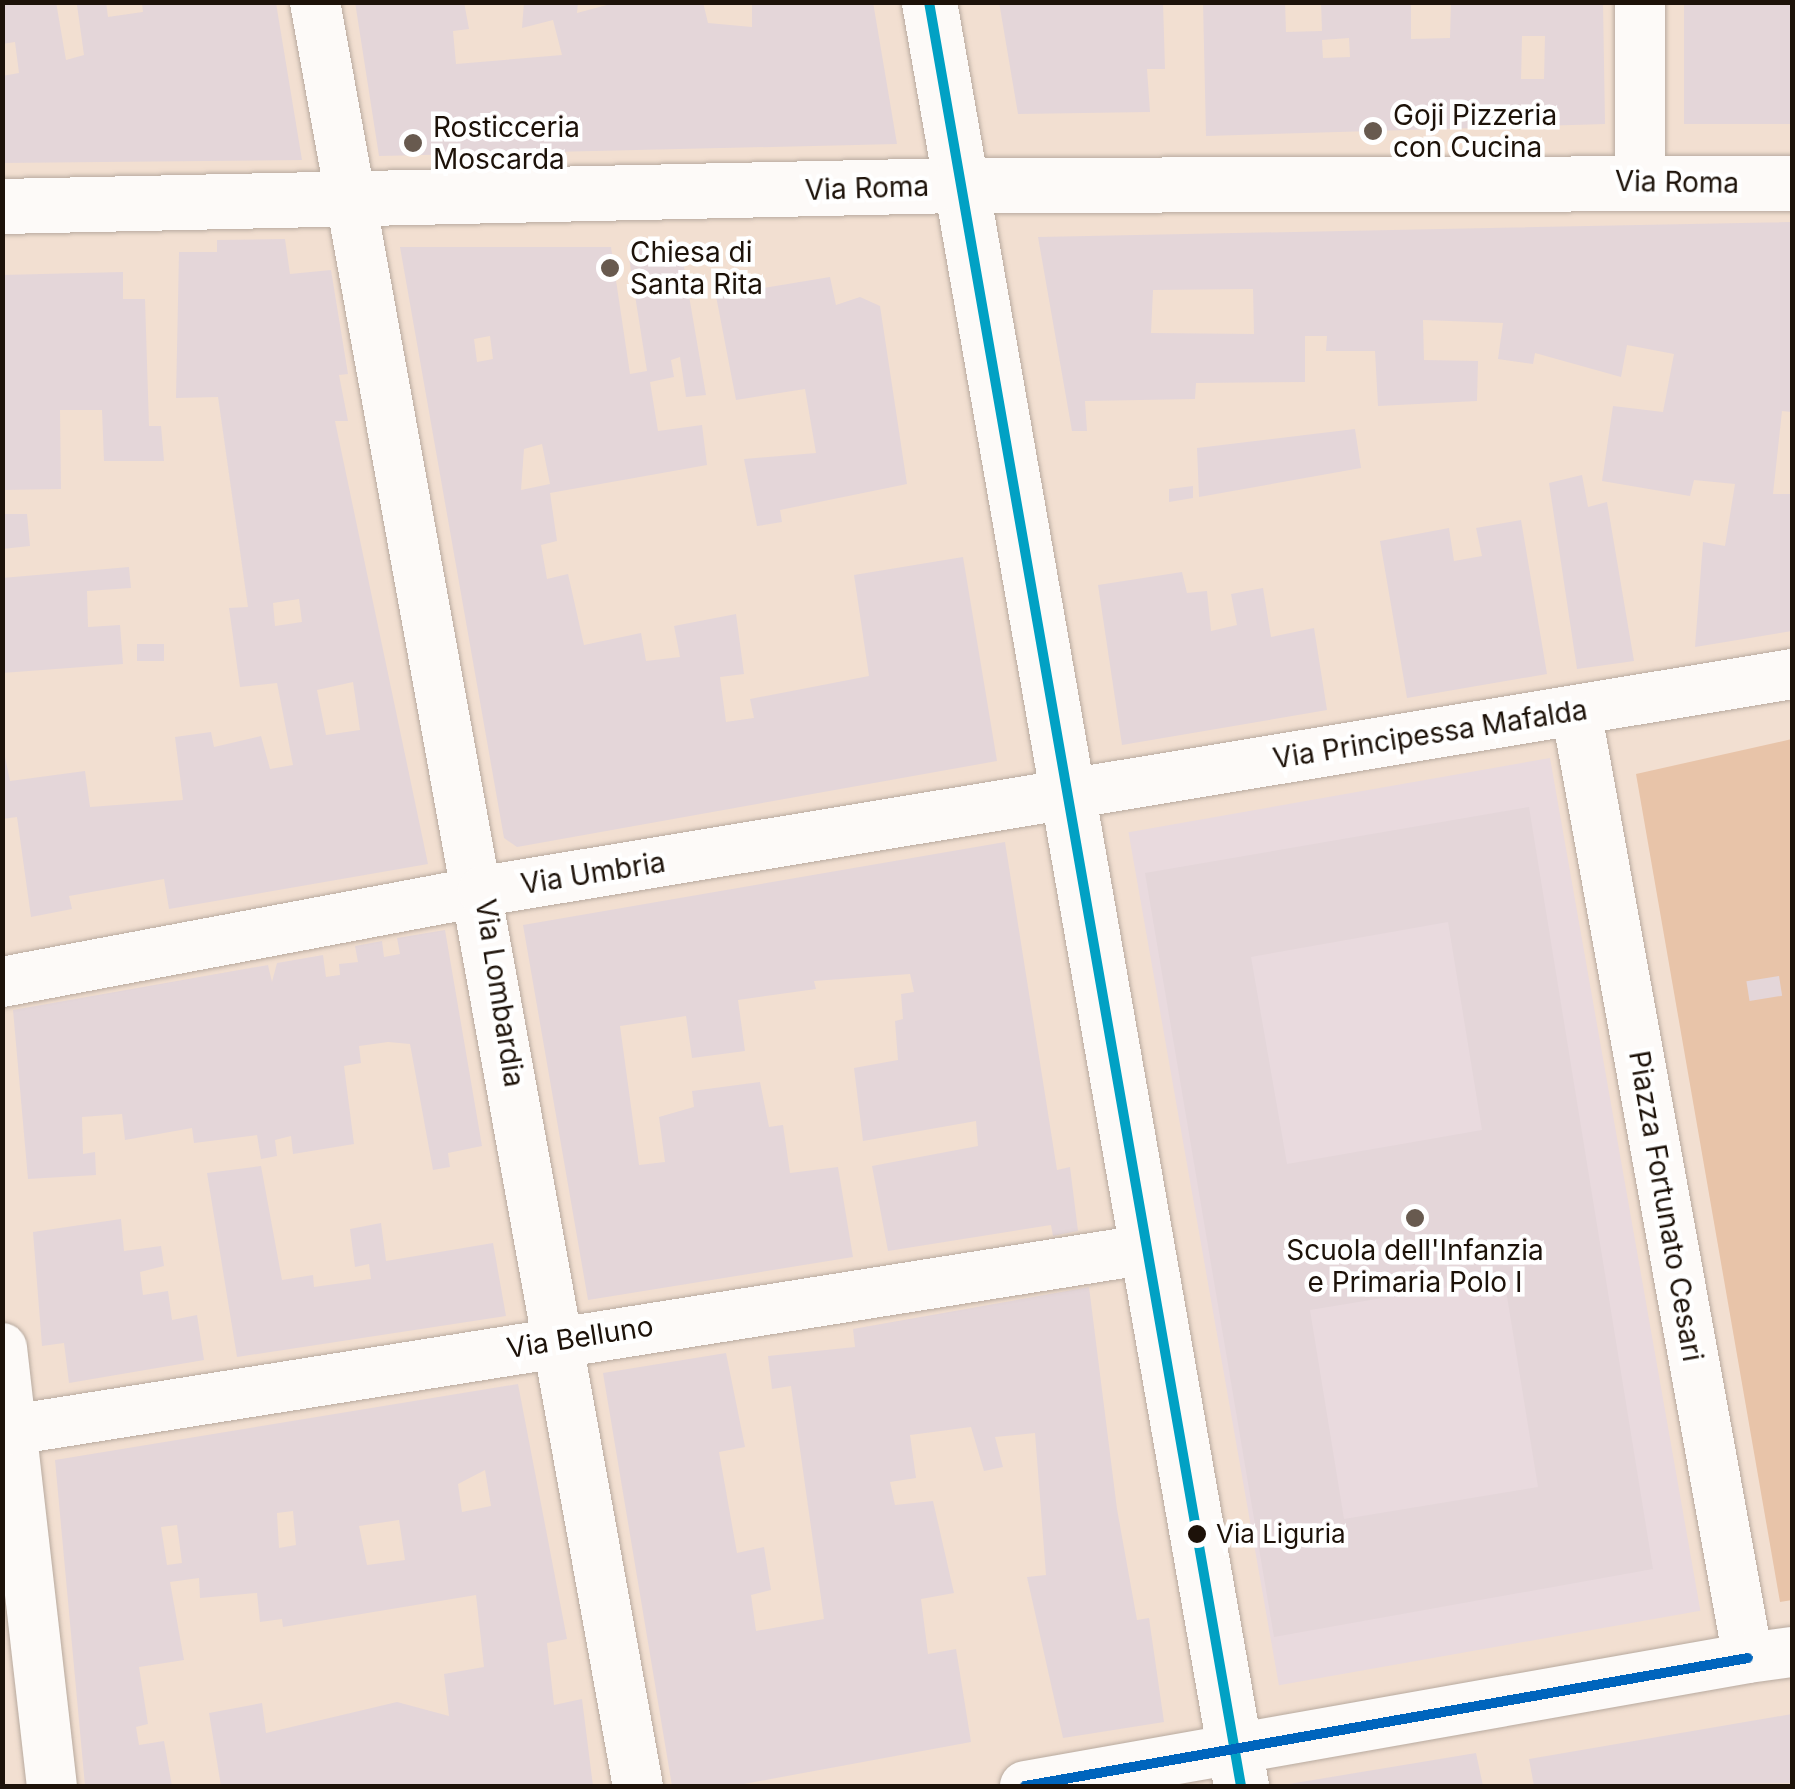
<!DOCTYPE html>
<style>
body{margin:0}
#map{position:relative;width:1795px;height:1789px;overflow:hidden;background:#f2dfd1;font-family:Inter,sans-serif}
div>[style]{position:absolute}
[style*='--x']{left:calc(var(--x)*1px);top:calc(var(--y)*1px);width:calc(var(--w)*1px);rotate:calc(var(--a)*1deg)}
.education>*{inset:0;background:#e9dade;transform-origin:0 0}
.green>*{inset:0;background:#e8c4a9}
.building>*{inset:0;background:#e4d6d9;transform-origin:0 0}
.roads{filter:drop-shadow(0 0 2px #b8aa9f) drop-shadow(0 0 2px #b8aa9f)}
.minor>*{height:50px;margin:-25px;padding:0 25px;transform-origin:25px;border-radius:25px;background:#fdfaf8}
.tertiary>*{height:55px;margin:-27.5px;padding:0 27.5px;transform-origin:27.5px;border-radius:27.5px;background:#fdfaf8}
.secondary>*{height:55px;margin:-27.5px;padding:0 27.5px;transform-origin:27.5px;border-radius:27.5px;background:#fdfaf8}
.bus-1>*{height:10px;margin:-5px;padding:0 5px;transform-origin:5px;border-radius:5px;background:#01a1c4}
.bus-2>*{height:10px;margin:-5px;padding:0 5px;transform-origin:5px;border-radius:5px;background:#0065bd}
.dots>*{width:28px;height:28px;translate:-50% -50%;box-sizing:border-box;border:5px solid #fff;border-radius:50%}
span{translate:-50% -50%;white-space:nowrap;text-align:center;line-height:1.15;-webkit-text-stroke:9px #fff;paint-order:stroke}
.bus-label{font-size:26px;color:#1d1209}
.left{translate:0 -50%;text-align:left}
.poi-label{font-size:28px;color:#1d1209}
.street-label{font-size:28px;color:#1d1209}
.frame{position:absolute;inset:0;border:5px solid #1d1209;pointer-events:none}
</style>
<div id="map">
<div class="education">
<i style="left:1550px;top:758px;width:866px;height:428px;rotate:80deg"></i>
</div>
<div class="green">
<i style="clip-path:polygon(1792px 739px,1792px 1600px,1780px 1602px,1636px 774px)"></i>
</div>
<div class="building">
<i style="clip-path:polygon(2px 2px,56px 2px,66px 60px,84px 55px,77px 5px,106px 2px,108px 17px,143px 12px,142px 3px,276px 3px,302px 160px,2px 163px,2px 76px,19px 73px,15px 42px,2px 44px)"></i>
<i style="clip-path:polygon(355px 2px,464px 2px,469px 29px,453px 31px,456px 64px,562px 55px,553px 20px,522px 28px,524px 2px,578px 2px,577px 13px,618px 2px,703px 2px,708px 23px,752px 27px,752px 2px,873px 2px,897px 144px,379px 156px)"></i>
<i style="clip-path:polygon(999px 2px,1163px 2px,1165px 69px,1147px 69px,1150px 112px,1018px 114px)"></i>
<i style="clip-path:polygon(evenodd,1203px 2px,1285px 2px,1286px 32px,1322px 31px,1321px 2px,1411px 2px,1411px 39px,1450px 38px,1451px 2px,1603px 2px,1605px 124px,1206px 136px,1203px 2px,1522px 36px,1545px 36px,1544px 79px,1521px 79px,1522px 36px,1203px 2px,1349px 38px,1350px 57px,1323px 58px,1322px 40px,1349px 38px)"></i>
<i style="left:1684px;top:2px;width:107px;height:122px"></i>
<i style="clip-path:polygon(evenodd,1792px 222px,1792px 412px,1782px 411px,1773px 494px,1792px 494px,1792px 631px,1695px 647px,1703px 542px,1725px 546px,1735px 484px,1694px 480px,1690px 496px,1602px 481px,1613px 406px,1663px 412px,1674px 354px,1627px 345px,1621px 377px,1535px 353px,1533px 364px,1498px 359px,1503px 323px,1423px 320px,1424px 360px,1478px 361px,1477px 401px,1378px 406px,1375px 351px,1326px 351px,1327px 336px,1305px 336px,1305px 382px,1196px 383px,1195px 399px,1085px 401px,1087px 431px,1072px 431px,1038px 237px,1792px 222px,1253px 289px,1254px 334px,1151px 333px,1153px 290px,1253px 289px)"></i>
<i style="clip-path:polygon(evenodd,285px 239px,290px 274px,331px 270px,348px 374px,339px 375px,348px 421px,335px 421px,428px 864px,169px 909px,164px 879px,69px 896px,72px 909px,31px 917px,17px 817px,2px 819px,2px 742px,10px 781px,85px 771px,90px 807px,183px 800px,175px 737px,211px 732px,214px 747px,261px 736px,270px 769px,293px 765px,277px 683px,240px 687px,229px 608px,248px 607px,218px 397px,176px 398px,179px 252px,217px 252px,217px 240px,285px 239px,299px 599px,302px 622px,275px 626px,273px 603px,299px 599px,285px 239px,353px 682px,360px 730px,326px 735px,317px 690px,353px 682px)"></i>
<i style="clip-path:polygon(evenodd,680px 243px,706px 395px,686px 397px,680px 357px,671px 360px,674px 377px,650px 382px,658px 431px,702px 425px,707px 465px,550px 493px,557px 541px,541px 545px,547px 579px,568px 574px,584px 645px,641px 633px,646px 661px,680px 657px,674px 626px,736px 614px,744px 674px,720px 677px,726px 722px,754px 718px,750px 699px,869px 676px,854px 575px,963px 557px,997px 761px,517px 847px,504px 838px,400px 247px,611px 247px,630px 374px,647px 371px,627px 245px,680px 243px,490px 336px,493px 359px,477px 362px,474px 339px,490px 336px,680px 243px,542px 444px,550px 484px,521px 490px,524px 449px,542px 444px)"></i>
<i style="clip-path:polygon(123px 272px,123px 299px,145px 299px,149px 426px,161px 426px,164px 461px,104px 461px,102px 410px,60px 410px,61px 489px,2px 490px,2px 275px)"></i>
<i style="clip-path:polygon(830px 277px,836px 305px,860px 297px,880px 306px,907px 484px,780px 510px,782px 522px,757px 526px,744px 459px,816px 453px,805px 389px,736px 400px,716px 296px)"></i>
<i style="clip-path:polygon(1355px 429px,1361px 468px,1199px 497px,1197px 448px)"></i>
<i style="clip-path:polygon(1582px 475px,1588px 507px,1607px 502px,1634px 661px,1577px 669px,1549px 483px)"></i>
<i style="clip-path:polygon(1193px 486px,1193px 498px,1169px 502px,1169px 489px)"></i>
<i style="clip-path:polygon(2px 514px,27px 514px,30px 546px,2px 549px)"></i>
<i style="clip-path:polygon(1521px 520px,1547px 674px,1407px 698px,1380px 541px,1449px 528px,1454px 561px,1482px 556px,1476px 528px)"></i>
<i style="clip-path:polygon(129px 567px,131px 588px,87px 591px,88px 627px,120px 625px,123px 664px,2px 673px,2px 578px)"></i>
<i style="clip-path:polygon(1182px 572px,1187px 593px,1207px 591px,1211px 631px,1237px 625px,1231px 594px,1263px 588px,1271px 637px,1314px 628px,1327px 710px,1122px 745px,1098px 585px)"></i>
<i style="left:164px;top:644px;width:17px;height:27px;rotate:90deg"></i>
<i style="clip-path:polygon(evenodd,1529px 807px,1653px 1569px,1274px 1637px,1145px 873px,1529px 807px,1448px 922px,1482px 1130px,1287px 1164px,1251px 957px,1448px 922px,1529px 807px,1504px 1278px,1538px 1487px,1344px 1519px,1310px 1310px,1504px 1278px)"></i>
<i style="clip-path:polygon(1005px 842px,1057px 1170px,1070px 1167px,1078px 1231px,1053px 1236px,1051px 1225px,888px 1251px,872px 1166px,978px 1146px,976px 1121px,863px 1141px,854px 1068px,898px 1060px,895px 1021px,903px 1019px,901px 994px,914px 992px,910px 974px,814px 981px,816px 989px,738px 1000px,745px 1051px,692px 1058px,686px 1016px,620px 1026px,639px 1165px,665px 1162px,659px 1117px,694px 1107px,692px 1091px,760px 1082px,769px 1127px,783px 1125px,790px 1173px,838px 1167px,853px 1257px,588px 1300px,523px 925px)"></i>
<i style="clip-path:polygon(445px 930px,482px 1146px,448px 1153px,450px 1167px,433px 1170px,410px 1044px,388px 1042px,359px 1046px,361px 1063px,344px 1066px,354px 1144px,293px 1154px,291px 1136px,275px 1140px,277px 1156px,261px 1159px,257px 1135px,194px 1143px,192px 1128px,125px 1140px,122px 1114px,82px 1117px,83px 1154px,95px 1152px,96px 1175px,28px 1179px,13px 1010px,268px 965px,272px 982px,277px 963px,323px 955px,326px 977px,340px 975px,339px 964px,358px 962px,355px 946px,382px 941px,384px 957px,400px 954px,397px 938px)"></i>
<i style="left:1779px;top:976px;width:20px;height:33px;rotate:81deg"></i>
<i style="clip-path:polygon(261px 1166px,282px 1280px,313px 1275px,314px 1287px,371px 1279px,369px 1264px,355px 1267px,350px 1229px,381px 1223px,386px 1261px,493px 1243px,506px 1316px,237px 1357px,207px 1173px)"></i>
<i style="clip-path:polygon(121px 1219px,124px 1251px,161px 1246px,164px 1266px,140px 1272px,143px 1295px,168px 1291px,172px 1320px,197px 1315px,204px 1360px,69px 1383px,64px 1343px,42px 1346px,33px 1232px)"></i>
<i style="clip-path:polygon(1089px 1287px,1117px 1509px,1137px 1620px,1149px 1618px,1164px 1722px,1063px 1738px,1027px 1577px,1046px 1575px,1035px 1433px,995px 1437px,1003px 1467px,984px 1471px,971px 1427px,910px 1435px,916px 1478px,890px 1482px,895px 1505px,933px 1501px,954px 1593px,921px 1599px,928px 1654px,956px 1649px,971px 1742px,733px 1786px,672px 1786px,603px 1373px,726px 1353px,745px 1447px,719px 1452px,737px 1553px,764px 1547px,771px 1590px,751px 1595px,756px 1631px,824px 1619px,791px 1386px,772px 1389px,768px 1356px,855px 1347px,853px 1329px)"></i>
<i style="clip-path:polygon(evenodd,518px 1384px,567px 1639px,547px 1643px,554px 1705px,582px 1699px,593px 1786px,221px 1786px,209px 1713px,262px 1703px,266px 1733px,397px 1702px,449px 1716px,444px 1674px,484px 1667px,476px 1595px,283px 1627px,282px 1619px,260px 1622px,257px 1593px,200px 1598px,199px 1578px,170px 1582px,184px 1660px,139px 1667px,148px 1724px,136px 1727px,139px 1745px,164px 1741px,172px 1786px,85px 1786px,55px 1460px,518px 1384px,485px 1470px,491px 1506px,462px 1512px,458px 1484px,485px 1470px,518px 1384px,293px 1511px,296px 1545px,279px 1548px,277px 1513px,293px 1511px,518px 1384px,399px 1520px,405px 1560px,367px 1565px,359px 1526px,399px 1520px,518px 1384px,177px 1525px,182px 1563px,167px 1565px,161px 1527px,177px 1525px)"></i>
<i style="clip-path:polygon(1792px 1714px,1792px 1783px,1534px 1786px,1529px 1759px)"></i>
<i style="clip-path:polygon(1476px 1753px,1483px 1786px,1290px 1786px,1289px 1784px)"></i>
</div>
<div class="roads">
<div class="minor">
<i style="--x:315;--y:2;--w:1813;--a:79.74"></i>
<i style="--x:1640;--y:2;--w:179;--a:90"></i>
<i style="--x:1576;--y:710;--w:963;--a:79.72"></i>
<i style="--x:1748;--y:1658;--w:44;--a:-7.8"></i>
<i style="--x:2;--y:982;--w:490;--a:-10.7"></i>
<i style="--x:483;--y:891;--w:1327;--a:-9.41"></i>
<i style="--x:2;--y:1348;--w:441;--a:83.5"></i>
<i style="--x:12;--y:1430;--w:1151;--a:-9.05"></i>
<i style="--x:1025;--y:1786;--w:734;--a:-10.04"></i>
</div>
<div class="tertiary">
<i style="--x:929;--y:2;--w:1811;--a:80.08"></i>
</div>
<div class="secondary">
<i style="--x:2;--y:206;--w:957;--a:-1.26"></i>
<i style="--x:959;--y:185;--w:833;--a:-0.14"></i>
</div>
</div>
<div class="bus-1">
<i style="--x:929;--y:2;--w:1811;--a:80.08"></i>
</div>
<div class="bus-2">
<i style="--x:1025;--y:1786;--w:734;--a:-10.04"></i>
</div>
<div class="dots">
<i style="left:1373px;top:131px;background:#685a4f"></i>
<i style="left:413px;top:143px;background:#685a4f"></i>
<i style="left:610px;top:268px;background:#685a4f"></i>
<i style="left:1415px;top:1218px;background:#685a4f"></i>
<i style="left:1197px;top:1534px;background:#1d1209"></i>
</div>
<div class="bus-label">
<span class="left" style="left:1216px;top:1534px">Via Liguria</span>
</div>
<div class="poi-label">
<span class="left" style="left:1393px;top:131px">Goji Pizzeria<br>con Cucina</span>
<span class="left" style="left:433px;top:143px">Rosticceria<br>Moscarda</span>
<span class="left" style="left:630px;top:268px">Chiesa di<br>Santa Rita</span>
<span style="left:1415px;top:1266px">Scuola dell'Infanzia<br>e Primaria Polo I</span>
</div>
<div class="street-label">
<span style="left:1677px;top:182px;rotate:1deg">Via Roma</span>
<span style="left:867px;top:188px;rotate:-2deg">Via Roma</span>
<span style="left:1430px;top:734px;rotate:-9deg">Via Principessa Mafalda</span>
<span style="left:593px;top:873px;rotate:-9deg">Via Umbria</span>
<span style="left:500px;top:993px;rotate:81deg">Via Lombardia</span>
<span style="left:1666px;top:1206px;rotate:80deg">Piazza Fortunato Cesari</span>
<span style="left:580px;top:1337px;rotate:-9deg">Via Belluno</span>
</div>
<div class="frame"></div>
</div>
